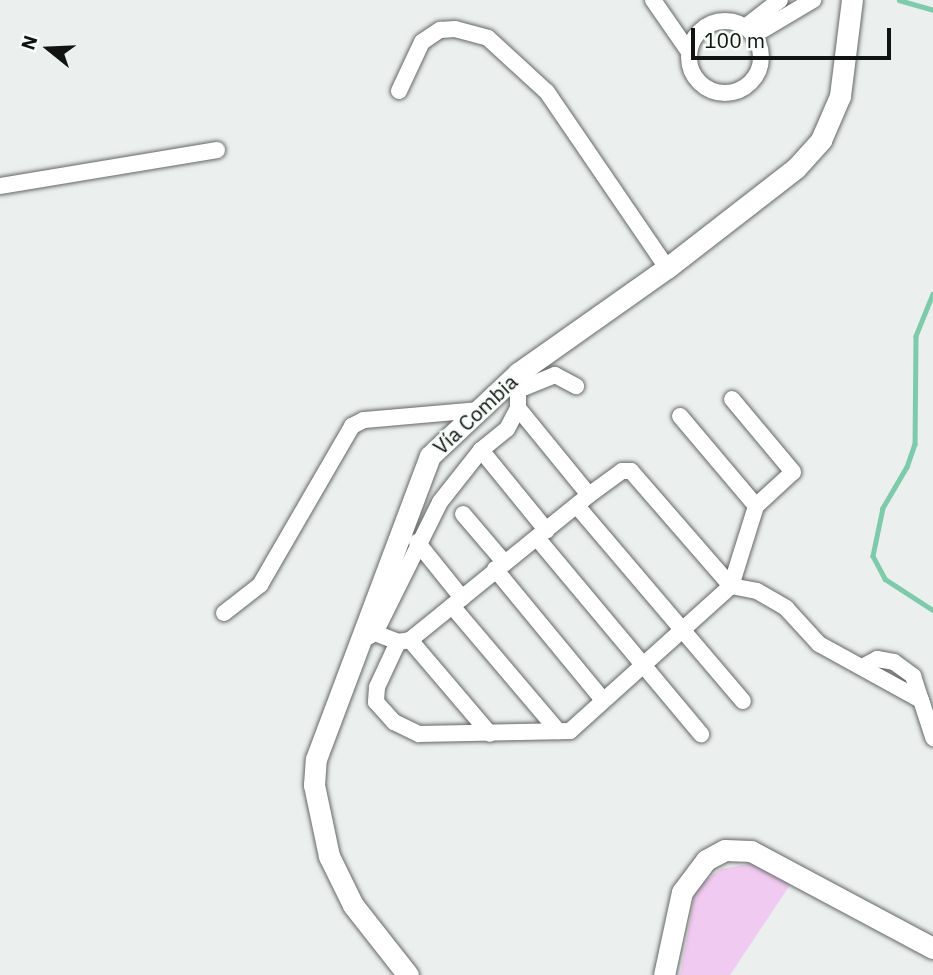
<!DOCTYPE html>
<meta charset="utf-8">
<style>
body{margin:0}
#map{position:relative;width:933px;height:975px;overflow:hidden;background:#ebefed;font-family:"IBM Plex Sans",sans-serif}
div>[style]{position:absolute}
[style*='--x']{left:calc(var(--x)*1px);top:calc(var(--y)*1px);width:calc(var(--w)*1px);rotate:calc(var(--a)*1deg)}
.green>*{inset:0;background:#f0caf0}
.stream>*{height:4.5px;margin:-2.25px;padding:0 2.25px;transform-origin:2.25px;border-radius:2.25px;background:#7ecbab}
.roads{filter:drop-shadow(0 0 2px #646866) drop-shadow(0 0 2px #646866)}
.street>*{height:16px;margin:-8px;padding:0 8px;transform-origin:8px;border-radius:8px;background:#fff}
.street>.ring{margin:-8px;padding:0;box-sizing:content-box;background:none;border:16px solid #fff;border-radius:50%}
.secondary>*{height:21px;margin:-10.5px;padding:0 10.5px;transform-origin:10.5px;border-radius:10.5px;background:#fff}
span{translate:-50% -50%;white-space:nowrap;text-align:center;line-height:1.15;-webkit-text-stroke:5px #f8fdfa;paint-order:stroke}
.street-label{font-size:21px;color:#111212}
.north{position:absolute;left:14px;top:14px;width:70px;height:70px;-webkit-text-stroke:5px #f8fdfa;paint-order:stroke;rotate:288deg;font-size:19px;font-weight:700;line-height:28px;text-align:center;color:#111212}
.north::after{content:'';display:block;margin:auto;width:24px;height:32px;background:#111212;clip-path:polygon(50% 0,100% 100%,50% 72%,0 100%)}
.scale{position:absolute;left:691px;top:28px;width:200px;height:32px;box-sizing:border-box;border:4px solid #111212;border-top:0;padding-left:9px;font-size:21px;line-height:24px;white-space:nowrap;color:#111212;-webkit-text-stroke:5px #f8fdfa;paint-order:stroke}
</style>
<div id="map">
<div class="green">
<i style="clip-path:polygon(760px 862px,792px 882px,730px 975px,680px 975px,696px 888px,721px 869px)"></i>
</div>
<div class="stream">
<i style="--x:899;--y:0;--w:35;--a:16"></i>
<i style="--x:933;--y:294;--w:45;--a:112"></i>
<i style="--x:916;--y:336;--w:108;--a:90.5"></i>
<i style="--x:915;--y:444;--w:24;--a:109"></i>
<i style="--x:907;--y:467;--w:48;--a:120.3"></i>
<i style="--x:883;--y:508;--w:49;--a:101.8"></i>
<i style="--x:873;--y:556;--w:26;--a:62"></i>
<i style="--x:885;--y:579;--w:57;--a:32.9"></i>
</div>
<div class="roads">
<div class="street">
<i style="--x:653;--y:0;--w:63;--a:55.3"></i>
<i class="ring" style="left:689px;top:21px;width:56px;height:56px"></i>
<i style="--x:745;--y:27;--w:44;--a:-37.6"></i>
<i style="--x:754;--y:35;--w:69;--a:-30.7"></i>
<i style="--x:399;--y:91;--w:54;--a:-64.9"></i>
<i style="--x:422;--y:42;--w:22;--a:-34"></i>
<i style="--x:440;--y:30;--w:15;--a:-4"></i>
<i style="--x:455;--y:29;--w:34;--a:15"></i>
<i style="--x:488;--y:38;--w:80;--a:42.5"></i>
<i style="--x:547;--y:92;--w:213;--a:55.7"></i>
<i style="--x:0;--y:186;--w:220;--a:-9.4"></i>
<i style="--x:518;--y:390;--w:40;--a:-22"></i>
<i style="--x:555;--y:375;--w:24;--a:28"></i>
<i style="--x:518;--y:408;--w:112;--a:50.8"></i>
<i style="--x:680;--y:416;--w:118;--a:49.8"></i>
<i style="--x:481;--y:450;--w:104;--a:50.8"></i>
<i style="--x:577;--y:506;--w:256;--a:49.6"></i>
<i style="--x:463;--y:514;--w:63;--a:49.5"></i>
<i style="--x:537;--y:538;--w:256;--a:50.1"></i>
<i style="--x:417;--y:542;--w:72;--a:51.2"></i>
<i style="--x:495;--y:569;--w:170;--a:50.5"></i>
<i style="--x:452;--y:606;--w:164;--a:49.7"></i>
<i style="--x:224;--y:613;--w:46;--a:-37.9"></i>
<i style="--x:260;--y:585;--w:184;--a:-59.9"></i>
<i style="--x:352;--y:426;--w:13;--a:-27"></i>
<i style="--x:364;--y:420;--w:114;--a:-5"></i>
<i style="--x:375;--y:633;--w:25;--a:21"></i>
<i style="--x:398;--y:642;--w:12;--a:-9"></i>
<i style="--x:410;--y:640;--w:230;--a:-39"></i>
<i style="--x:589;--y:495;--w:41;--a:-36"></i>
<i style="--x:622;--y:471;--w:9;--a:0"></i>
<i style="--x:631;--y:471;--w:152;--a:49"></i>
<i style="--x:731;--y:586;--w:26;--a:11"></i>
<i style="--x:757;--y:591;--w:34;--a:30"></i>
<i style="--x:786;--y:608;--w:49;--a:47.5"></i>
<i style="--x:819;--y:644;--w:116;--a:28.8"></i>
<i style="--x:921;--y:700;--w:40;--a:72"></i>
<i style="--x:366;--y:638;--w:10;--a:-29"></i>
<i style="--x:375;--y:633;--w:146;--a:-63.6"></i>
<i style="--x:440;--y:502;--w:66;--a:-51.7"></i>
<i style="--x:481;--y:450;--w:33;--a:-39"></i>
<i style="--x:507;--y:429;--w:24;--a:-62"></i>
<i style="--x:518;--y:408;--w:35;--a:-90"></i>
<i style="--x:410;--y:640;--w:123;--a:49.6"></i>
<i style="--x:398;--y:642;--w:50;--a:115"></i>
<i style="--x:377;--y:687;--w:15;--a:94"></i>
<i style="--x:376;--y:702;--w:27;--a:48"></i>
<i style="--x:394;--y:722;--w:28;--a:26"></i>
<i style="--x:419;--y:734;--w:151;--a:-1.1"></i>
<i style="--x:570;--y:731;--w:217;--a:-42"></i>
<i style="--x:731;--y:586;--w:84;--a:-72.6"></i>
<i style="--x:756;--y:506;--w:50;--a:-42.6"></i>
<i style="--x:793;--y:472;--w:95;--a:-129.9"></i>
<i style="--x:864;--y:666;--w:15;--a:-28"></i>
<i style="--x:877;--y:659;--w:17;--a:10"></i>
<i style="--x:894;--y:662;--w:24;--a:36"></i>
<i style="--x:913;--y:676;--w:25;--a:72"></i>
</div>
<div class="secondary">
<i style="--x:408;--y:975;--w:89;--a:-128.2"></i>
<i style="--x:353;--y:905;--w:55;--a:-116.1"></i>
<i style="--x:329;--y:856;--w:73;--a:-101.9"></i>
<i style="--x:314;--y:785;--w:26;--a:-86"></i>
<i style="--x:316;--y:759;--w:324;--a:-69.4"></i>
<i style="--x:430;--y:456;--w:121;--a:-43.3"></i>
<i style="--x:518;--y:373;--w:182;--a:-35.2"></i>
<i style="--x:667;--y:268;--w:163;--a:-37.8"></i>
<i style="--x:796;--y:168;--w:38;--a:-48"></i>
<i style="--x:821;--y:140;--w:48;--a:-66.6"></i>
<i style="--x:840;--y:96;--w:97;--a:-82.9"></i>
<i style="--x:664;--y:975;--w:85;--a:-77.8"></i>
<i style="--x:682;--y:892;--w:40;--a:-53"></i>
<i style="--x:706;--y:860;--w:21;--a:-28"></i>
<i style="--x:725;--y:850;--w:26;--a:2"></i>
<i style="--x:751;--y:851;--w:206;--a:28.1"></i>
</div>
</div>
<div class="street-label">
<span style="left:475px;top:414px;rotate:-43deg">Vía Combia</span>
</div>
<div class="north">N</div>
<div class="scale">100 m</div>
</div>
